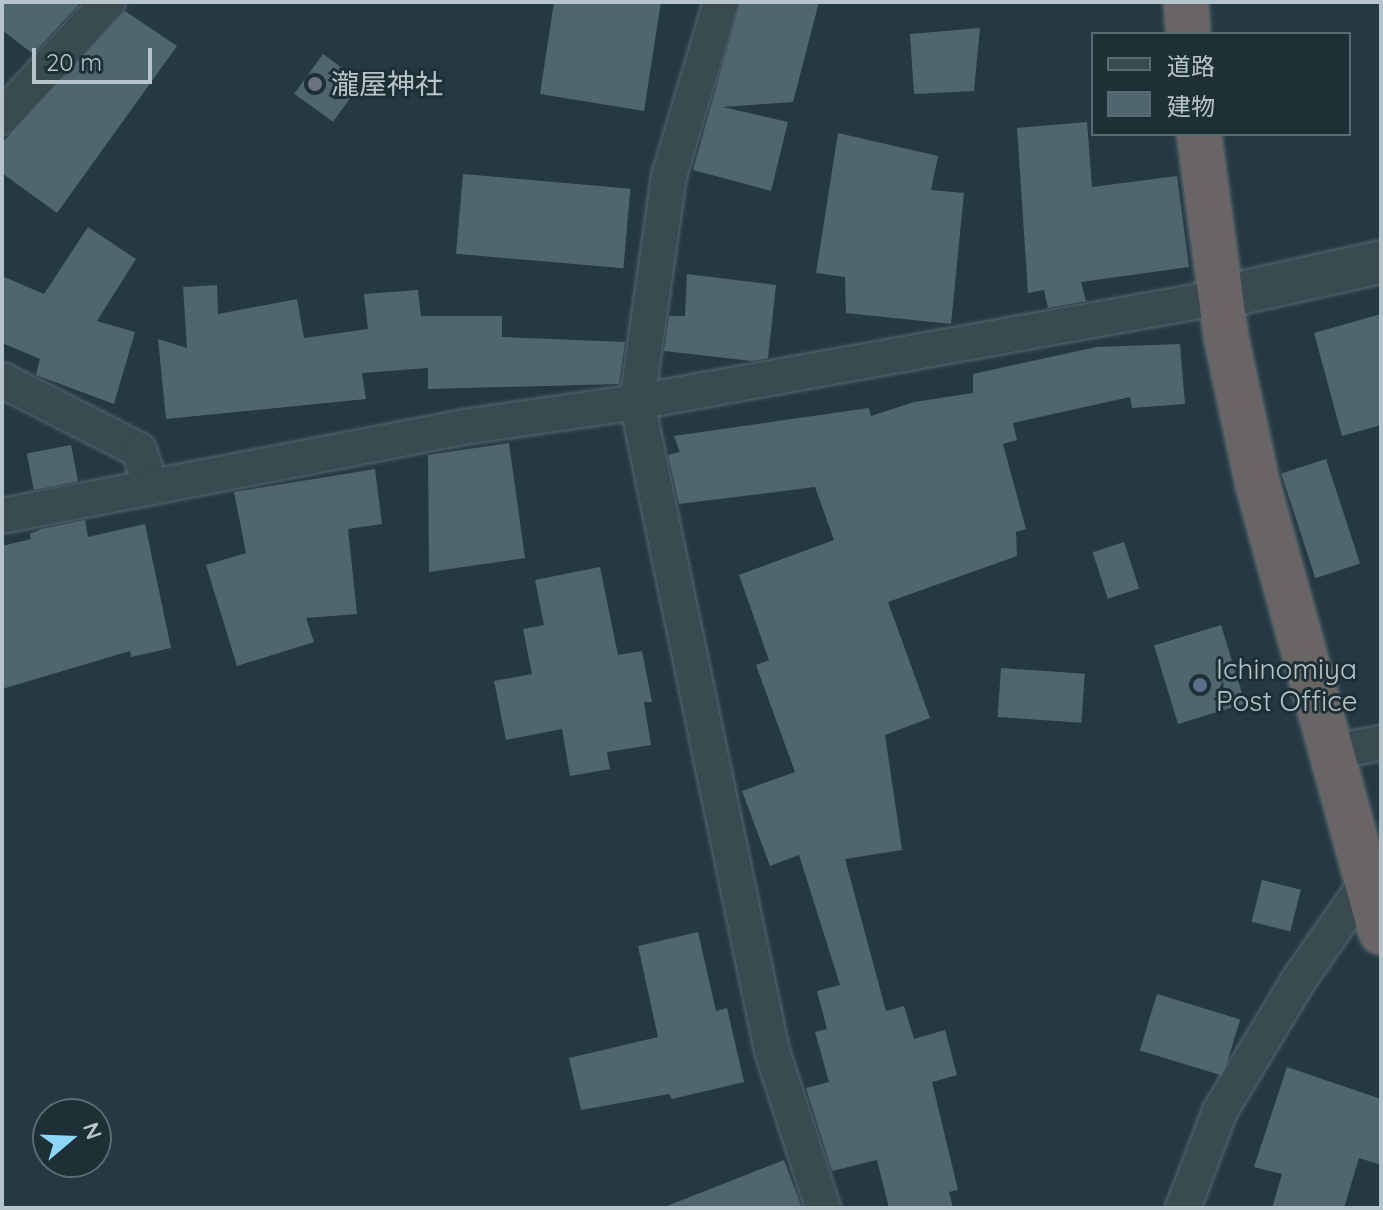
<!DOCTYPE html>
<meta charset="utf-8">
<style>
body{margin:0}
#map{position:relative;width:1383px;height:1210px;overflow:hidden;background:#253942;font-family:Quicksand,"Noto Sans JP",sans-serif}
div>[style]{position:absolute}
[style*='--x']{left:calc(var(--x)*1px);top:calc(var(--y)*1px);width:calc(var(--w)*1px);rotate:calc(var(--a)*1deg)}
.building>*{inset:0;background:#50666f;transform-origin:0 0}
.roads{filter:drop-shadow(0 0 2px #57676e) drop-shadow(0 0 2px #57676e)}
.minor>*{height:34px;margin:-17px;padding:0 17px;transform-origin:17px;border-radius:17px;background:#394a51}
.tertiary>*{height:42px;margin:-21px;padding:0 21px;transform-origin:21px;border-radius:21px;background:#394a51}
.trunk>*{height:44px;margin:-22px;padding:0 22px;transform-origin:22px;border-radius:22px;background:#686564}
.dots>*{width:22px;height:22px;translate:-50% -50%;box-sizing:border-box;border:4px solid #1e2f36;border-radius:50%}
span{translate:-50% -50%;white-space:nowrap;text-align:center;line-height:1.15;-webkit-text-stroke:6px #1e2f36;paint-order:stroke}
.poi-label{font-size:28px;color:#b6c4cb}
.left{translate:0 -50%;text-align:left}
.frame{position:absolute;inset:0;border:4px solid #b6c4cb;pointer-events:none}
.legend{position:absolute;left:1091px;top:32px;width:260px;height:104px;box-sizing:border-box;background:#1e2f36;border:2px solid #5b6b72;margin:0;padding:10px 14px;list-style:none;font-size:24px;color:#b6c4cb}
.legend li{display:flex;align-items:center;gap:16px;height:40px}
.legend b{width:40px;border:2px solid #5b6b72}
.north{position:absolute;left:32px;top:1098px;width:80px;height:80px;box-sizing:border-box;background:#1e2f36;border:2px solid #5b6b72;border-radius:50%;rotate:71deg;font-size:22px;font-weight:700;line-height:32px;text-align:center;color:#b6c4cb}
.north::after{content:'';display:block;margin:auto;width:28px;height:36px;background:#8cd6fb;clip-path:polygon(50% 0,100% 100%,50% 72%,0 100%)}
.scale{position:absolute;left:32px;top:48px;width:120px;height:36px;box-sizing:border-box;border:4px solid #b6c4cb;border-top:0;padding-left:10px;font-size:24px;line-height:28px;white-space:nowrap;color:#b6c4cb;-webkit-text-stroke:6px #1e2f36;paint-order:stroke}
</style>
<div id="map">
<div class="building">
<i style="clip-path:polygon(2px 2px,81px 2px,33px 54px,2px 30px)"></i>
<i style="clip-path:polygon(554px 2px,661px 2px,644px 111px,540px 94px)"></i>
<i style="clip-path:polygon(740px 2px,819px 2px,793px 102px,723px 107px,788px 122px,771px 191px,693px 170px)"></i>
<i style="clip-path:polygon(125px 11px,177px 46px,57px 213px,2px 173px,2px 143px)"></i>
<i style="clip-path:polygon(980px 28px,974px 91px,914px 94px,910px 34px)"></i>
<i style="left:323px;top:54px;width:48px;height:49px;rotate:36deg"></i>
<i style="clip-path:polygon(1087px 122px,1092px 187px,1177px 176px,1189px 267px,1081px 282px,1086px 301px,1048px 308px,1044px 290px,1028px 293px,1017px 128px)"></i>
<i style="clip-path:polygon(838px 133px,938px 156px,931px 190px,964px 193px,951px 324px,846px 313px,845px 277px,816px 273px)"></i>
<i style="left:463px;top:174px;width:168px;height:80px;rotate:5deg"></i>
<i style="clip-path:polygon(88px 227px,136px 259px,97px 321px,135px 332px,114px 404px,36px 375px,40px 359px,2px 343px,2px 276px,44px 294px)"></i>
<i style="clip-path:polygon(687px 274px,776px 285px,768px 358px,752px 361px,664px 351px,669px 316px,685px 316px)"></i>
<i style="clip-path:polygon(217px 285px,218px 314px,297px 299px,304px 338px,368px 329px,364px 294px,418px 290px,421px 316px,502px 316px,502px 337px,625px 342px,619px 384px,428px 389px,428px 368px,362px 373px,366px 399px,166px 419px,158px 339px,187px 348px,183px 287px)"></i>
<i style="clip-path:polygon(1381px 314px,1381px 425px,1342px 436px,1314px 333px)"></i>
<i style="clip-path:polygon(1180px 344px,1185px 404px,1132px 408px,1130px 397px,1013px 423px,1017px 440px,1003px 444px,1026px 529px,1016px 532px,1017px 556px,888px 602px,930px 718px,885px 735px,902px 850px,845px 859px,886px 1011px,904px 1006px,914px 1039px,945px 1030px,957px 1075px,932px 1082px,958px 1190px,949px 1192px,953px 1208px,889px 1208px,877px 1160px,832px 1171px,806px 1088px,829px 1082px,815px 1032px,827px 1029px,817px 991px,840px 985px,799px 855px,770px 866px,742px 791px,795px 772px,756px 665px,769px 660px,739px 575px,834px 540px,815px 487px,679px 504px,668px 455px,680px 452px,674px 436px,869px 408px,871px 416px,914px 402px,973px 393px,973px 374px,1096px 347px)"></i>
<i style="clip-path:polygon(509px 443px,525px 558px,429px 572px,428px 455px)"></i>
<i style="left:71px;top:445px;width:37px;height:45px;rotate:79deg"></i>
<i style="left:1326px;top:459px;width:110px;height:47px;rotate:72deg"></i>
<i style="clip-path:polygon(375px 469px,382px 524px,348px 529px,357px 614px,306px 618px,314px 642px,237px 666px,206px 565px,246px 553px,234px 492px)"></i>
<i style="clip-path:polygon(85px 520px,88px 537px,145px 524px,171px 648px,131px 657px,130px 651px,2px 689px,2px 546px,31px 539px,30px 534px,41px 529px)"></i>
<i style="left:1124px;top:542px;width:49px;height:33px;rotate:72deg"></i>
<i style="clip-path:polygon(600px 567px,618px 655px,642px 651px,652px 702px,644px 702px,651px 745px,607px 752px,610px 769px,570px 776px,562px 729px,506px 740px,494px 681px,532px 674px,523px 629px,544px 625px,535px 580px)"></i>
<i style="left:1221px;top:625px;width:82px;height:70px;rotate:73deg"></i>
<i style="left:1001px;top:668px;width:84px;height:49px;rotate:4deg"></i>
<i style="left:1262px;top:880px;width:40px;height:43px;rotate:14deg"></i>
<i style="clip-path:polygon(698px 932px,716px 1011px,727px 1008px,744px 1082px,672px 1099px,669px 1094px,581px 1110px,569px 1058px,658px 1037px,638px 946px)"></i>
<i style="left:1157px;top:994px;width:87px;height:59px;rotate:17deg"></i>
<i style="clip-path:polygon(1287px 1067px,1381px 1099px,1381px 1165px,1359px 1158px,1344px 1208px,1272px 1208px,1282px 1174px,1254px 1167px)"></i>
<i style="clip-path:polygon(784px 1160px,802px 1208px,667px 1208px,667px 1206px)"></i>
</div>
<div class="roads">
<div class="minor">
<i style="--x:721;--y:2;--w:182;--a:106.6"></i>
<i style="--x:669;--y:176;--w:228;--a:98.1"></i>
<i style="--x:637;--y:402;--w:663;--a:78.25"></i>
<i style="--x:772;--y:1051;--w:165;--a:72"></i>
<i style="--x:2;--y:117;--w:156;--a:-47.3"></i>
<i style="--x:2;--y:380;--w:154;--a:27.1"></i>
<i style="--x:139;--y:450;--w:38;--a:72"></i>
<i style="--x:2;--y:516;--w:470;--a:-10.9"></i>
<i style="--x:464;--y:427;--w:175;--a:-8.2"></i>
<i style="--x:637;--y:402;--w:594;--a:-10.18"></i>
<i style="--x:1331;--y:752;--w:51;--a:-10.2"></i>
<i style="--x:1183;--y:1208;--w:104;--a:-69.1"></i>
<i style="--x:1220;--y:1111;--w:152;--a:-59"></i>
<i style="--x:1298;--y:981;--w:121;--a:-55.1"></i>
</div>
<div class="tertiary">
<i style="--x:1222;--y:297;--w:163;--a:-12.4"></i>
</div>
<div class="trunk">
<i style="--x:1186;--y:2;--w:32;--a:86"></i>
<i style="--x:1199;--y:134;--w:205;--a:82.4"></i>
<i style="--x:1226;--y:337;--w:148;--a:77.9"></i>
<i style="--x:1257;--y:482;--w:467;--a:74.6"></i>
</div>
</div>
<div class="dots">
<i style="left:315px;top:84px;background:#6b7280"></i>
<i style="left:1200px;top:685px;background:#5c6f8a"></i>
</div>
<div class="poi-label">
<span class="left" style="left:331px;top:84px">瀧屋神社</span>
<span class="left" style="left:1216px;top:685px">Ichinomiya<br>Post Office</span>
</div>
<div class="frame"></div>
<ul class="legend">
<li><b style="height:10px;background:#394a51"></b>道路</li>
<li><b style="height:22px;background:#50666f"></b>建物</li>
</ul>
<div class="north">N</div>
<div class="scale">20 m</div>
</div>
